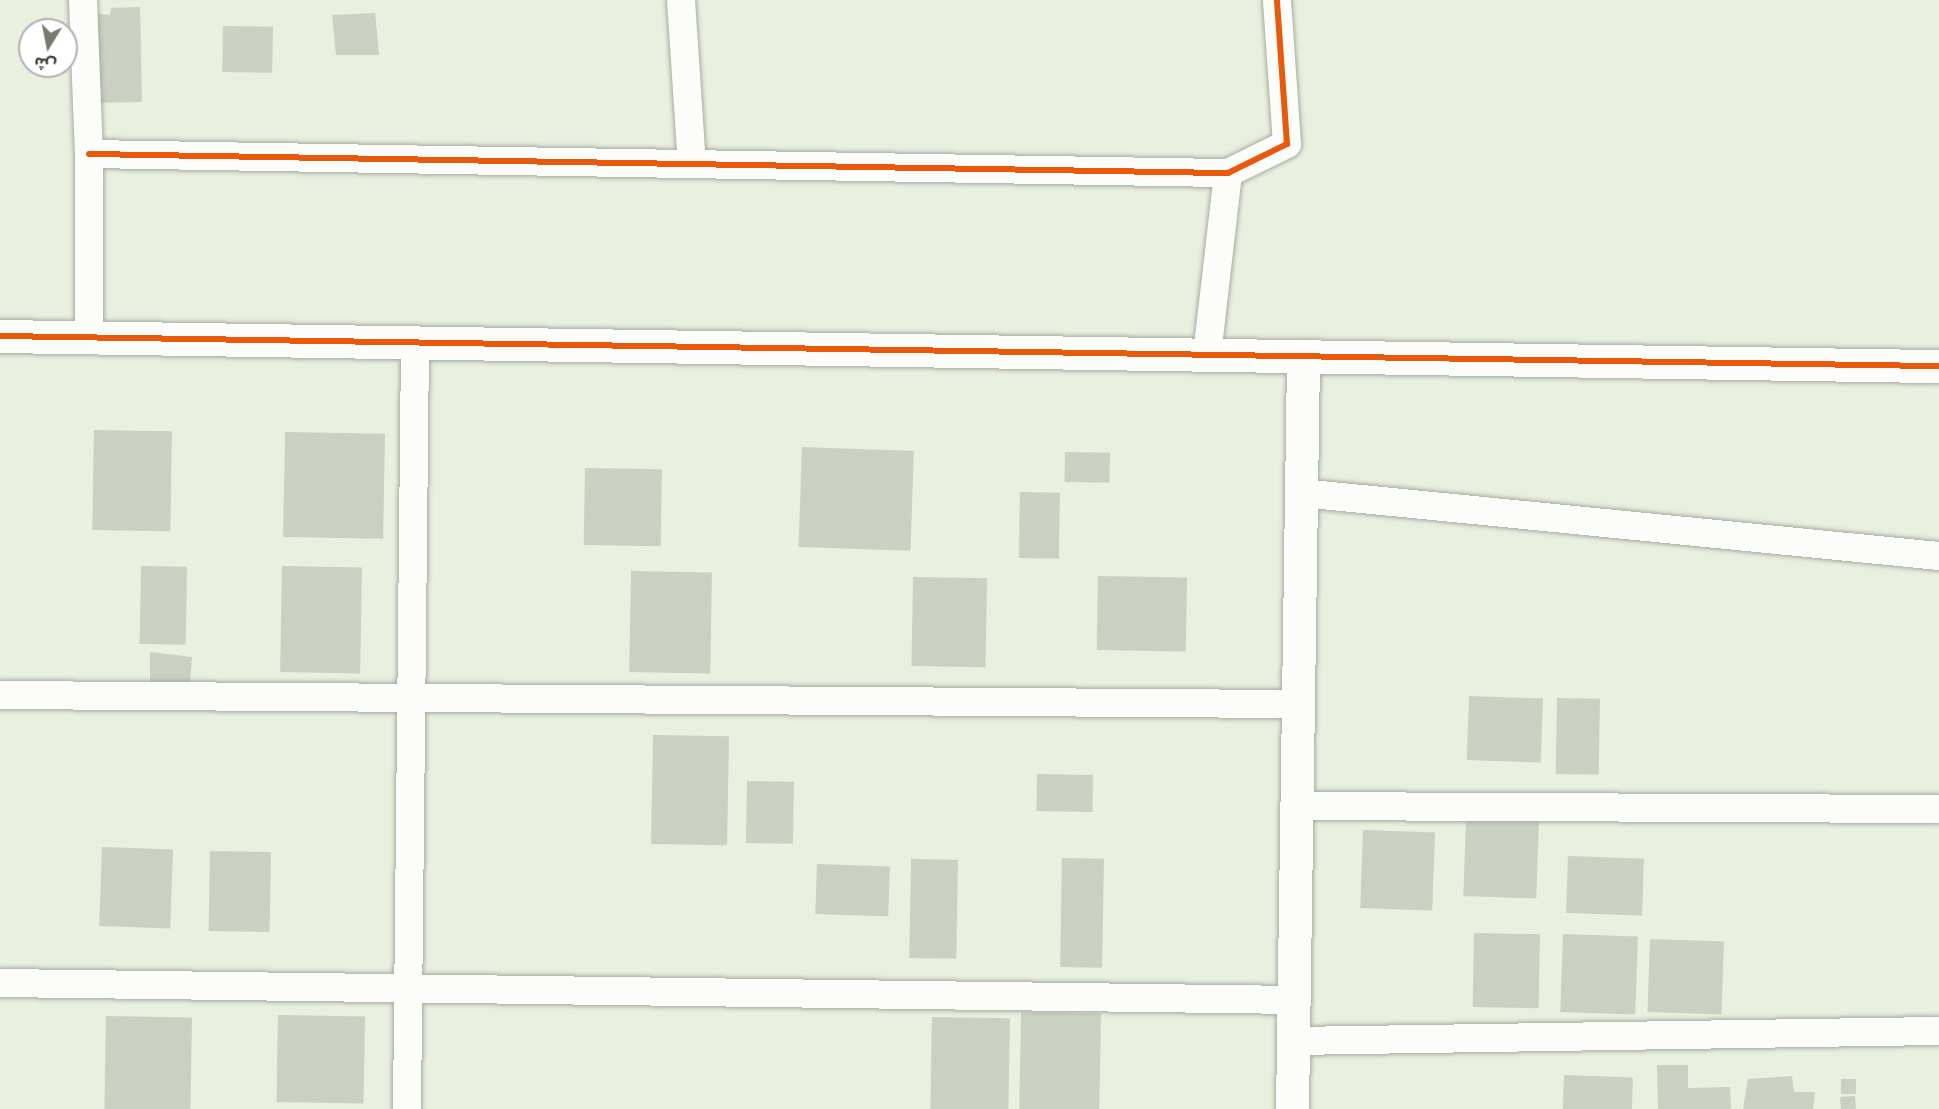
<!DOCTYPE html>
<meta charset="utf-8">
<style>
body{margin:0}
#map{position:relative;width:1939px;height:1109px;overflow:hidden;background:#e9f0df;font-family:"Public Sans","Noto Sans Arabic",sans-serif}
div>[style]{position:absolute}
[style*='--x']{left:calc(var(--x)*1px);top:calc(var(--y)*1px);width:calc(var(--w)*1px);rotate:calc(var(--a)*1deg)}
.building>*{inset:0;background:#cad0c2;transform-origin:0 0}
.roads{filter:drop-shadow(0 0 2px #a6ac9f) drop-shadow(0 0 2px #a6ac9f)}
.minor>*{height:28px;margin:-14px;padding:0 14px;transform-origin:14px;border-radius:14px;background:#fcfdfa}
.tertiary>*{height:33px;margin:-16.5px;padding:0 16.5px;transform-origin:16.5px;border-radius:16.5px;background:#fcfdfa}
.cycleway>*{height:6px;margin:-3px;padding:0 3px;transform-origin:3px;border-radius:3px;background:#e8590c}
span{translate:-50% -50%;white-space:nowrap;text-align:center;line-height:1.15;-webkit-text-stroke:6px #fff;paint-order:stroke}
.north{position:absolute;left:18px;top:18px;width:60px;height:60px;box-sizing:border-box;background:#fff;border:2px solid #b0b2ad;border-radius:50%;rotate:190deg;font-size:16px;font-weight:700;line-height:24px;text-align:center;color:#393e31}
.north::after{content:'';display:block;margin:auto;width:21px;height:27px;background:#777c6e;clip-path:polygon(50% 0,100% 100%,50% 72%,0 100%)}
</style>
<div id="map">
<div class="building">
<i style="clip-path:polygon(140px 7px,142px 102px,91px 103px,87px 13px,110px 15px,111px 8px)"></i>
<i style="clip-path:polygon(375px 13px,379px 55px,336px 55px,332px 15px)"></i>
<i style="left:223px;top:26px;width:50px;height:46px;rotate:1deg"></i>
<i style="left:94px;top:430px;width:78px;height:100px;rotate:1deg"></i>
<i style="left:285px;top:432px;width:100px;height:105px;rotate:1deg"></i>
<i style="left:802px;top:447px;width:112px;height:100px;rotate:2deg"></i>
<i style="left:1065px;top:452px;width:45px;height:30px;rotate:1deg"></i>
<i style="left:585px;top:468px;width:77px;height:77px;rotate:1deg"></i>
<i style="left:1020px;top:492px;width:40px;height:66px;rotate:1deg"></i>
<i style="left:141px;top:566px;width:46px;height:78px;rotate:1deg"></i>
<i style="left:282px;top:566px;width:80px;height:106px;rotate:1deg"></i>
<i style="left:631px;top:571px;width:81px;height:101px;rotate:1deg"></i>
<i style="left:1098px;top:576px;width:89px;height:74px;rotate:1deg"></i>
<i style="left:913px;top:577px;width:74px;height:89px;rotate:1deg"></i>
<i style="clip-path:polygon(150px 652px,192px 657px,190px 684px,150px 683px)"></i>
<i style="left:1469px;top:696px;width:74px;height:64px;rotate:2deg"></i>
<i style="left:1557px;top:698px;width:43px;height:76px;rotate:1deg"></i>
<i style="left:653px;top:735px;width:76px;height:109px;rotate:1deg"></i>
<i style="left:1037px;top:774px;width:56px;height:37px;rotate:1deg"></i>
<i style="left:747px;top:781px;width:47px;height:62px;rotate:1deg"></i>
<i style="left:1466px;top:819px;width:73px;height:77px;rotate:2deg"></i>
<i style="left:1363px;top:830px;width:72px;height:78px;rotate:2deg"></i>
<i style="left:102px;top:847px;width:71px;height:79px;rotate:2deg"></i>
<i style="left:210px;top:851px;width:61px;height:80px;rotate:1deg"></i>
<i style="left:1568px;top:856px;width:76px;height:57px;rotate:2deg"></i>
<i style="left:1062px;top:858px;width:42px;height:109px;rotate:1deg"></i>
<i style="left:911px;top:859px;width:47px;height:99px;rotate:1deg"></i>
<i style="left:817px;top:864px;width:73px;height:50px;rotate:2deg"></i>
<i style="left:1474px;top:933px;width:66px;height:74px;rotate:1deg"></i>
<i style="left:1563px;top:934px;width:75px;height:78px;rotate:2deg"></i>
<i style="left:1650px;top:939px;width:74px;height:73px;rotate:2deg"></i>
<i style="left:1021px;top:1012px;width:80px;height:97px;rotate:1deg"></i>
<i style="left:278px;top:1015px;width:87px;height:87px;rotate:1deg"></i>
<i style="left:106px;top:1016px;width:86px;height:93px;rotate:1deg"></i>
<i style="left:932px;top:1017px;width:78px;height:92px;rotate:1deg"></i>
<i style="clip-path:polygon(1657px 1065px,1688px 1065px,1688px 1088px,1730px 1087px,1731px 1109px,1658px 1109px)"></i>
<i style="left:1564px;top:1075px;width:69px;height:34px;rotate:2deg"></i>
<i style="clip-path:polygon(1792px 1076px,1794px 1092px,1815px 1092px,1813px 1109px,1743px 1109px,1748px 1079px)"></i>
<i style="left:1841px;top:1079px;width:15px;height:15px"></i>
<i style="left:1855px;top:1096px;width:13px;height:15px;rotate:86deg"></i>
</div>
<div class="roads">
<div class="minor">
<i style="--x:83;--y:0;--w:154;--a:87.8"></i>
<i style="--x:89;--y:154;--w:183;--a:90"></i>
<i style="--x:681;--y:0;--w:164;--a:86.2"></i>
<i style="--x:89;--y:154;--w:1139;--a:0.96"></i>
<i style="--x:1228;--y:173;--w:66;--a:-26.2"></i>
<i style="--x:1287;--y:144;--w:144;--a:-94"></i>
<i style="--x:1207;--y:355;--w:183;--a:-83.4"></i>
<i style="--x:1301;--y:493;--w:641;--a:5.64"></i>
<i style="--x:0;--y:695;--w:1298;--a:0.4"></i>
<i style="--x:1297;--y:806;--w:642;--a:0.27"></i>
<i style="--x:0;--y:983;--w:1294;--a:0.75"></i>
<i style="--x:1293;--y:1041;--w:646;--a:-0.89"></i>
<i style="--x:407;--y:1109;--w:766;--a:-89.4"></i>
</div>
<div class="tertiary">
<i style="--x:0;--y:336;--w:1939;--a:0.89"></i>
<i style="--x:1292;--y:1109;--w:753;--a:-89.16"></i>
</div>
</div>
<div class="cycleway">
<i style="--x:89;--y:154;--w:1139;--a:0.96"></i>
<i style="--x:1228;--y:173;--w:66;--a:-26.2"></i>
<i style="--x:1287;--y:144;--w:144;--a:-94"></i>
<i style="--x:0;--y:336;--w:1939;--a:0.89"></i>
</div>
<div class="north">ش</div>
</div>
